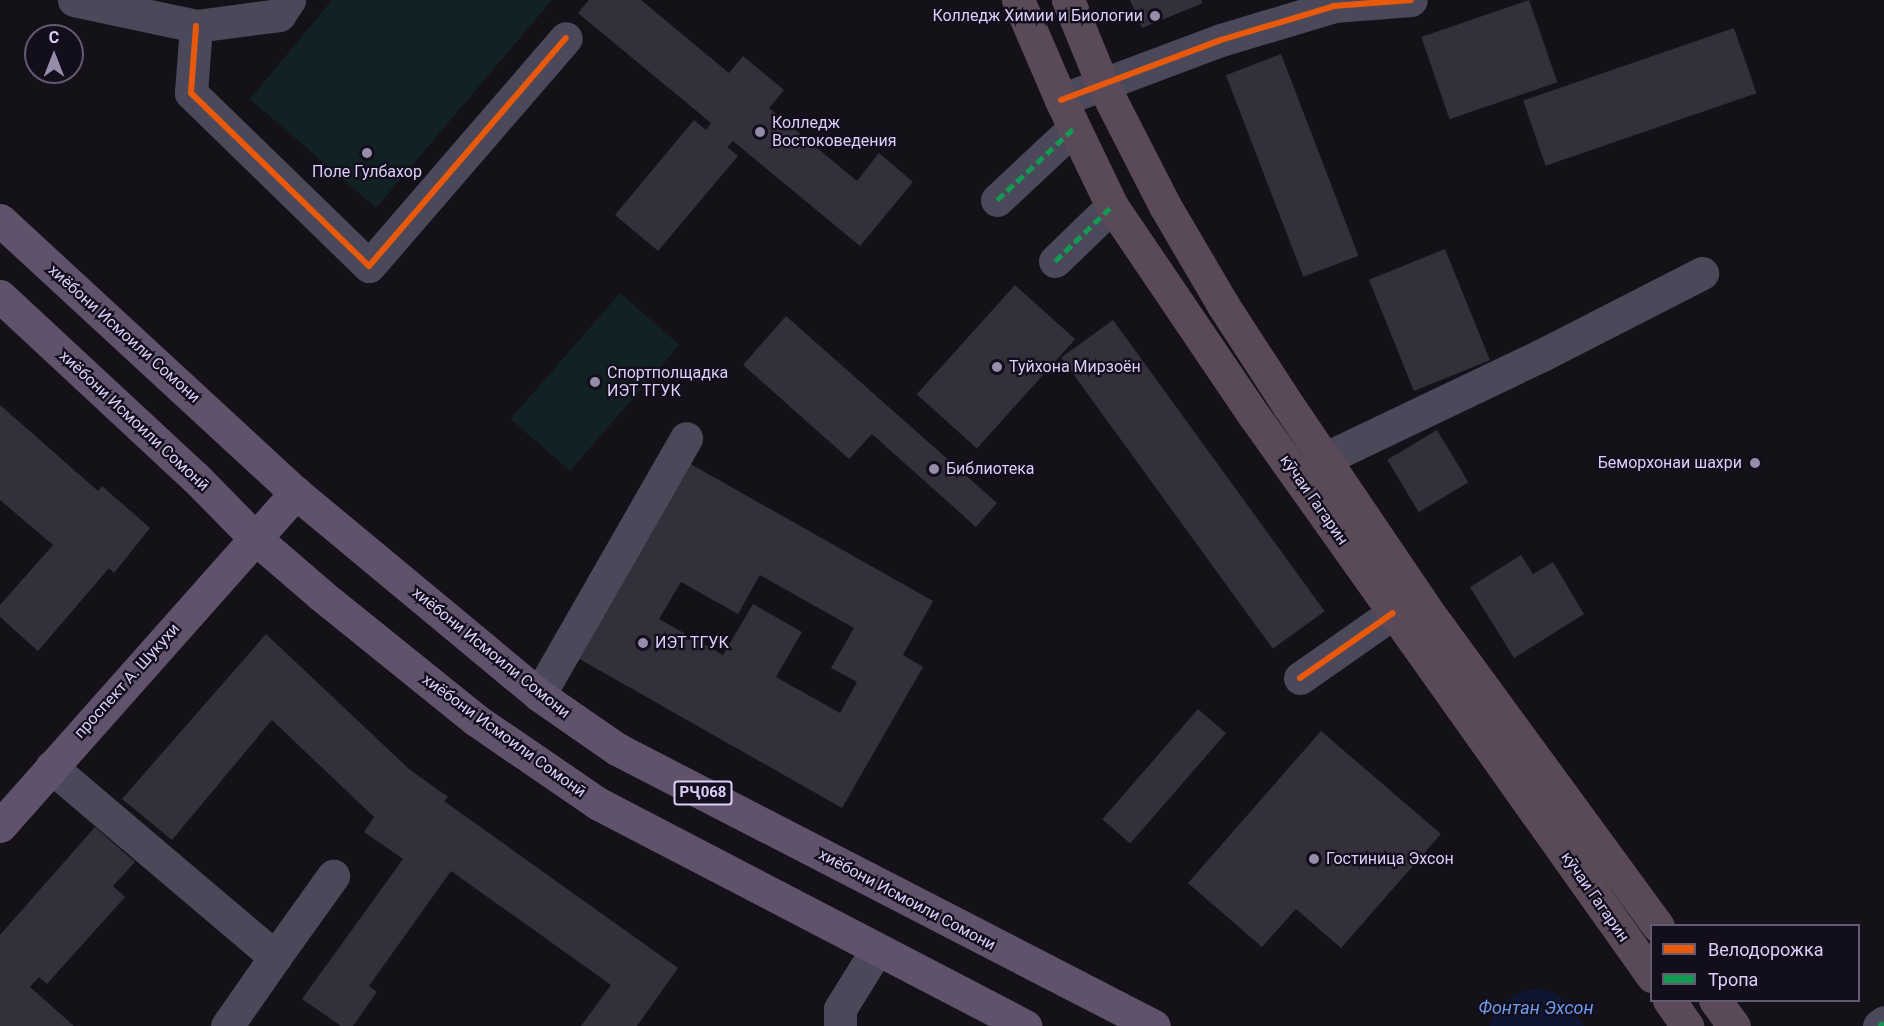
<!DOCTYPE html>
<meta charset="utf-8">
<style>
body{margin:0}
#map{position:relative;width:1884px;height:1026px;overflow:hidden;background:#141218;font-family:Roboto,sans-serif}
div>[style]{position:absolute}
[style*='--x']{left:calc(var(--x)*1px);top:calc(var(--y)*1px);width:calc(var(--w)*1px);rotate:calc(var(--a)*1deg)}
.green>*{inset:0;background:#122123;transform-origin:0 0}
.water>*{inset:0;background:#0f1632}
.building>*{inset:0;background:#332f3b;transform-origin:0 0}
.minor>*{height:33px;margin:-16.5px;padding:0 16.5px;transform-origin:16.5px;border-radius:16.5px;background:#4b4859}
.major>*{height:33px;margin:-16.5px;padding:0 16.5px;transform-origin:16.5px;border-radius:16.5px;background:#5f526a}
.highway>*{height:33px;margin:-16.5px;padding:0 16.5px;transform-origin:16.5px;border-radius:16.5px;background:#5a4958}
.quiet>*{height:4.5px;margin-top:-2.25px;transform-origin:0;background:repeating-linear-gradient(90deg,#139951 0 9px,transparent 0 13.5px)}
.cycleway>*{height:6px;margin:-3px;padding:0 3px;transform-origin:3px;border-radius:3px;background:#e8590c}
.dots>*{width:16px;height:16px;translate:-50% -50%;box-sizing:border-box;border:3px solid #130e1c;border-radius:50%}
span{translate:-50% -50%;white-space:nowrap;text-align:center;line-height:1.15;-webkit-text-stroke:4.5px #130e1c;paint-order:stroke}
.shield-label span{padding:2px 4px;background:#130e1c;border:2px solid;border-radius:4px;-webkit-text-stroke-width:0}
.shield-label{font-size:15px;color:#dbcff9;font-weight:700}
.poi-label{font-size:16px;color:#dbcff9}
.right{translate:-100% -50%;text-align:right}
.left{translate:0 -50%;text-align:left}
.street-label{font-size:16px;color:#dbcff9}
.water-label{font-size:18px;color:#6a9bec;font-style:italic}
.legend{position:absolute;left:1650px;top:924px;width:210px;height:78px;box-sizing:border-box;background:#130e1c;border:2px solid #635b74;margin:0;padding:8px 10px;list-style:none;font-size:18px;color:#dbcff9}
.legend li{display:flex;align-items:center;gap:12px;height:30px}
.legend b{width:30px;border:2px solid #635b74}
.north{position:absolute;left:24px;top:24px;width:60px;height:60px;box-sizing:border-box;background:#130e1c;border:2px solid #635b74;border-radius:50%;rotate:0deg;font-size:16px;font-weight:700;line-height:24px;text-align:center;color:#dbcff9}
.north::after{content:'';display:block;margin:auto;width:21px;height:27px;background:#958daa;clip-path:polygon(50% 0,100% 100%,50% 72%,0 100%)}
</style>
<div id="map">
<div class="green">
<i style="clip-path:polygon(332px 0,552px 0,376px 208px,250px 99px)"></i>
<i style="left:620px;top:293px;width:79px;height:167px;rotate:41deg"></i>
</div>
<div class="water">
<i style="clip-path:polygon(1538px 989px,1552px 992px,1571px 1003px,1584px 1026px,1489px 1026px,1494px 1013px,1504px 1001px,1523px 991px)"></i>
</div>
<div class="building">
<i style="clip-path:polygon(589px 0,641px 0,729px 73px,743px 56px,784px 90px,769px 108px,857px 181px,879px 153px,913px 182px,860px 246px,733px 141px,727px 147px,738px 156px,658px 251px,615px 215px,694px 120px,706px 130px,711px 123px,578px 13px)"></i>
<i style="clip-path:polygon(1130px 0,1201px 0,1203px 3px,1142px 28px)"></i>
<i style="left:1529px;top:0;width:87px;height:114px;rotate:71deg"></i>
<i style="left:1734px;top:28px;width:69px;height:223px;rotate:71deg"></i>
<i style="left:1281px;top:54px;width:216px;height:59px;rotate:69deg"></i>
<i style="left:1445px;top:249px;width:120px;height:82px;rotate:68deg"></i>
<i style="left:1015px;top:285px;width:81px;height:147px;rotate:42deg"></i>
<i style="clip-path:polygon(786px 316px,997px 503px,976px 527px,872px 434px,849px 459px,743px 365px)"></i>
<i style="left:1113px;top:320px;width:360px;height:64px;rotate:54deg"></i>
<i style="clip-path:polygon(0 405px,98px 491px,102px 486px,150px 528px,114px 573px,109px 568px,38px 651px,0 617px,0 605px,53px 545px,0 500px)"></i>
<i style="left:1437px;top:430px;width:61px;height:58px;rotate:59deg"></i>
<i style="clip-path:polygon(evenodd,687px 462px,933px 601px,903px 655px,923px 667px,842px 808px,576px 657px,687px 462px,760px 575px,854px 628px,831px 668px,857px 682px,840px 713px,776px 677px,802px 632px,753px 604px,723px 655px,659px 619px,681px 582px,738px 614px,760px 575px)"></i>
<i style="clip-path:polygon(1521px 555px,1533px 574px,1553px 562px,1584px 614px,1514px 658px,1470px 587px)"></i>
<i style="clip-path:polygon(266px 634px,409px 769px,448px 797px,444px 801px,678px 968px,637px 1026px,581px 1026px,611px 985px,451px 871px,369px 986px,377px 992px,353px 1026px,341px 1026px,302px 999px,403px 859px,364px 832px,374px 817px,272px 720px,172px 840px,122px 799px)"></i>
<i style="left:1198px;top:709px;width:37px;height:146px;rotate:41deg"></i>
<i style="clip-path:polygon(1321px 731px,1441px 834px,1341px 948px,1296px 909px,1262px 947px,1188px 883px)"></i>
<i style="clip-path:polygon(95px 827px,135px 862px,113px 886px,125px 897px,47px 984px,39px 977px,30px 987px,74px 1026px,0 1026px,0 935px)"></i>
</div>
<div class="minor">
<i style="--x:74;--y:0;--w:125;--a:12"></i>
<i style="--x:196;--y:26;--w:84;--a:-7.5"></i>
<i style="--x:279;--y:15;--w:18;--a:-56"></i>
<i style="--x:196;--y:26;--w:67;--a:94.3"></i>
<i style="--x:191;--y:93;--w:248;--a:44.2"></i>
<i style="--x:369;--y:266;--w:301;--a:-49.2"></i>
<i style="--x:1061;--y:100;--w:171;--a:-20.6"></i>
<i style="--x:1221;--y:40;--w:118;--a:-16.7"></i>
<i style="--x:1334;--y:6;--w:77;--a:-4.5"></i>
<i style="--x:997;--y:200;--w:105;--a:-43.1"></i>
<i style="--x:1055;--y:261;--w:79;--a:-44"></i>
<i style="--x:1324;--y:459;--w:242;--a:-25.5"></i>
<i style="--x:1542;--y:355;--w:180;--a:-27.1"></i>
<i style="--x:1300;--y:678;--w:113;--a:-35"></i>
<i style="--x:539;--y:695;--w:296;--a:-60.2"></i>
<i style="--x:51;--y:767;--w:294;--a:40.3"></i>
<i style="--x:275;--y:957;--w:84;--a:124.8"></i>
<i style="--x:275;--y:957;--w:100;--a:-54.4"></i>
<i style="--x:840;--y:1026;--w:17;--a:-90"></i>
<i style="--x:840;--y:1009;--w:70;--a:-58.3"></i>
<i style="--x:1879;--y:1026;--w:6;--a:-39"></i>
</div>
<div class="major">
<i style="--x:0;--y:220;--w:403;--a:42.7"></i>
<i style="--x:296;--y:493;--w:316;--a:39.7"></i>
<i style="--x:539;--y:695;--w:95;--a:34.7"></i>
<i style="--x:617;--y:749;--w:604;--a:27.29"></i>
<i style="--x:0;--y:296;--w:266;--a:42.9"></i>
<i style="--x:195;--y:477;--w:86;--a:45.5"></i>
<i style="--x:255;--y:538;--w:87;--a:40.8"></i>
<i style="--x:321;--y:595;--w:199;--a:38.9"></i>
<i style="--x:476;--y:720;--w:147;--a:34.4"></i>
<i style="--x:597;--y:803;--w:483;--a:27.5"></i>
<i style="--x:0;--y:826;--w:446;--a:-48.4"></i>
</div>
<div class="highway">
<i style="--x:1018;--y:0;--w:109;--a:66.7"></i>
<i style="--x:1061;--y:100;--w:118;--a:64.3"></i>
<i style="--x:1112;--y:206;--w:255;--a:55.9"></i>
<i style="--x:1255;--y:417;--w:686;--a:54.62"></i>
<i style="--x:1068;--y:0;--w:90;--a:67.7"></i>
<i style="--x:1102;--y:83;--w:138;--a:62.9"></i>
<i style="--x:1165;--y:206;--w:115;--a:59.6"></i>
<i style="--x:1223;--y:305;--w:119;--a:57"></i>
<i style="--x:1288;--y:405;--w:255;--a:55.9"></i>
<i style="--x:1431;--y:616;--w:384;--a:53.8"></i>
<i style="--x:1669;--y:1000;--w:32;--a:55"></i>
<i style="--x:1715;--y:1000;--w:32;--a:54"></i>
</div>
<div class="quiet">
<i style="--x:997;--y:200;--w:105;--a:-43.1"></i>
<i style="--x:1055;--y:261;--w:79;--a:-44"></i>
<i style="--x:1879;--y:1026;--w:6;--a:-39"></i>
</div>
<div class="cycleway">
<i style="--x:196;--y:26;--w:67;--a:94.3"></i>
<i style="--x:191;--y:93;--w:248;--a:44.2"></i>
<i style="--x:369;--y:266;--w:301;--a:-49.2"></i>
<i style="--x:1061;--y:100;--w:171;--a:-20.6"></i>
<i style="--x:1221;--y:40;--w:118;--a:-16.7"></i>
<i style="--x:1334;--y:6;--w:77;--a:-4.5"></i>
<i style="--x:1300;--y:678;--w:113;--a:-35"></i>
</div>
<div class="dots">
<i style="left:1155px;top:16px;background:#958daa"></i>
<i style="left:760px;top:132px;background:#958daa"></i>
<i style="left:367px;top:153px;background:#958daa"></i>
<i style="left:997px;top:367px;background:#958daa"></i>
<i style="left:595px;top:382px;background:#958daa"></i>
<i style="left:1755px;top:463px;background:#958daa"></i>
<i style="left:934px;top:469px;background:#958daa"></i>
<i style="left:643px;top:643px;background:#958daa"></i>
<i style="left:1314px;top:859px;background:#958daa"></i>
</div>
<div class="shield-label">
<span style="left:703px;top:793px">РҶ068</span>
</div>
<div class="poi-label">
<span class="right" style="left:1143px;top:16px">Колледж Химии и Биологии</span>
<span class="left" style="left:772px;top:132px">Колледж<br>Востоковедения</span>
<span style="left:367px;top:172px">Поле Гулбахор</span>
<span class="left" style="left:1009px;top:367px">Туйхона Мирзоён</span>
<span class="left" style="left:607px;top:382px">Спортполщадка<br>ИЭТ ТГУК</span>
<span class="right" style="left:1742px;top:463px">Беморхонаи шахри</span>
<span class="left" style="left:946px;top:469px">Библиотека</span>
<span class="left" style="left:655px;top:643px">ИЭТ ТГУК</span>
<span class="left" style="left:1326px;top:859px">Гостиница Эхсон</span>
</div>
<div class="street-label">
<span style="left:124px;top:334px;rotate:42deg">хиёбони Исмоили Сомони</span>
<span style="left:134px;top:421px;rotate:43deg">хиёбони Исмоили Сомонӣ</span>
<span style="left:1314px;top:500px;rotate:55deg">кӯчаи Гагарин</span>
<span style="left:491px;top:653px;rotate:39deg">хиёбони Исмоили Сомони</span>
<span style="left:127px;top:681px;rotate:-48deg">проспект А. Шукухи</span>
<span style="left:504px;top:736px;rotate:36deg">хиёбони Исмоили Сомонӣ</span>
<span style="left:1595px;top:897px;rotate:55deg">кӯчаи Гагарин</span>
<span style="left:907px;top:900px;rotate:28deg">хиёбони Исмоили Сомони</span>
</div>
<div class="water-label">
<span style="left:1536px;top:1008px">Фонтан Эхсон</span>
</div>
<ul class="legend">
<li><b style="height:8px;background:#e8590c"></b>Велодорожка</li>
<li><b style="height:8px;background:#139951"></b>Тропа</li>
</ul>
<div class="north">С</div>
</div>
